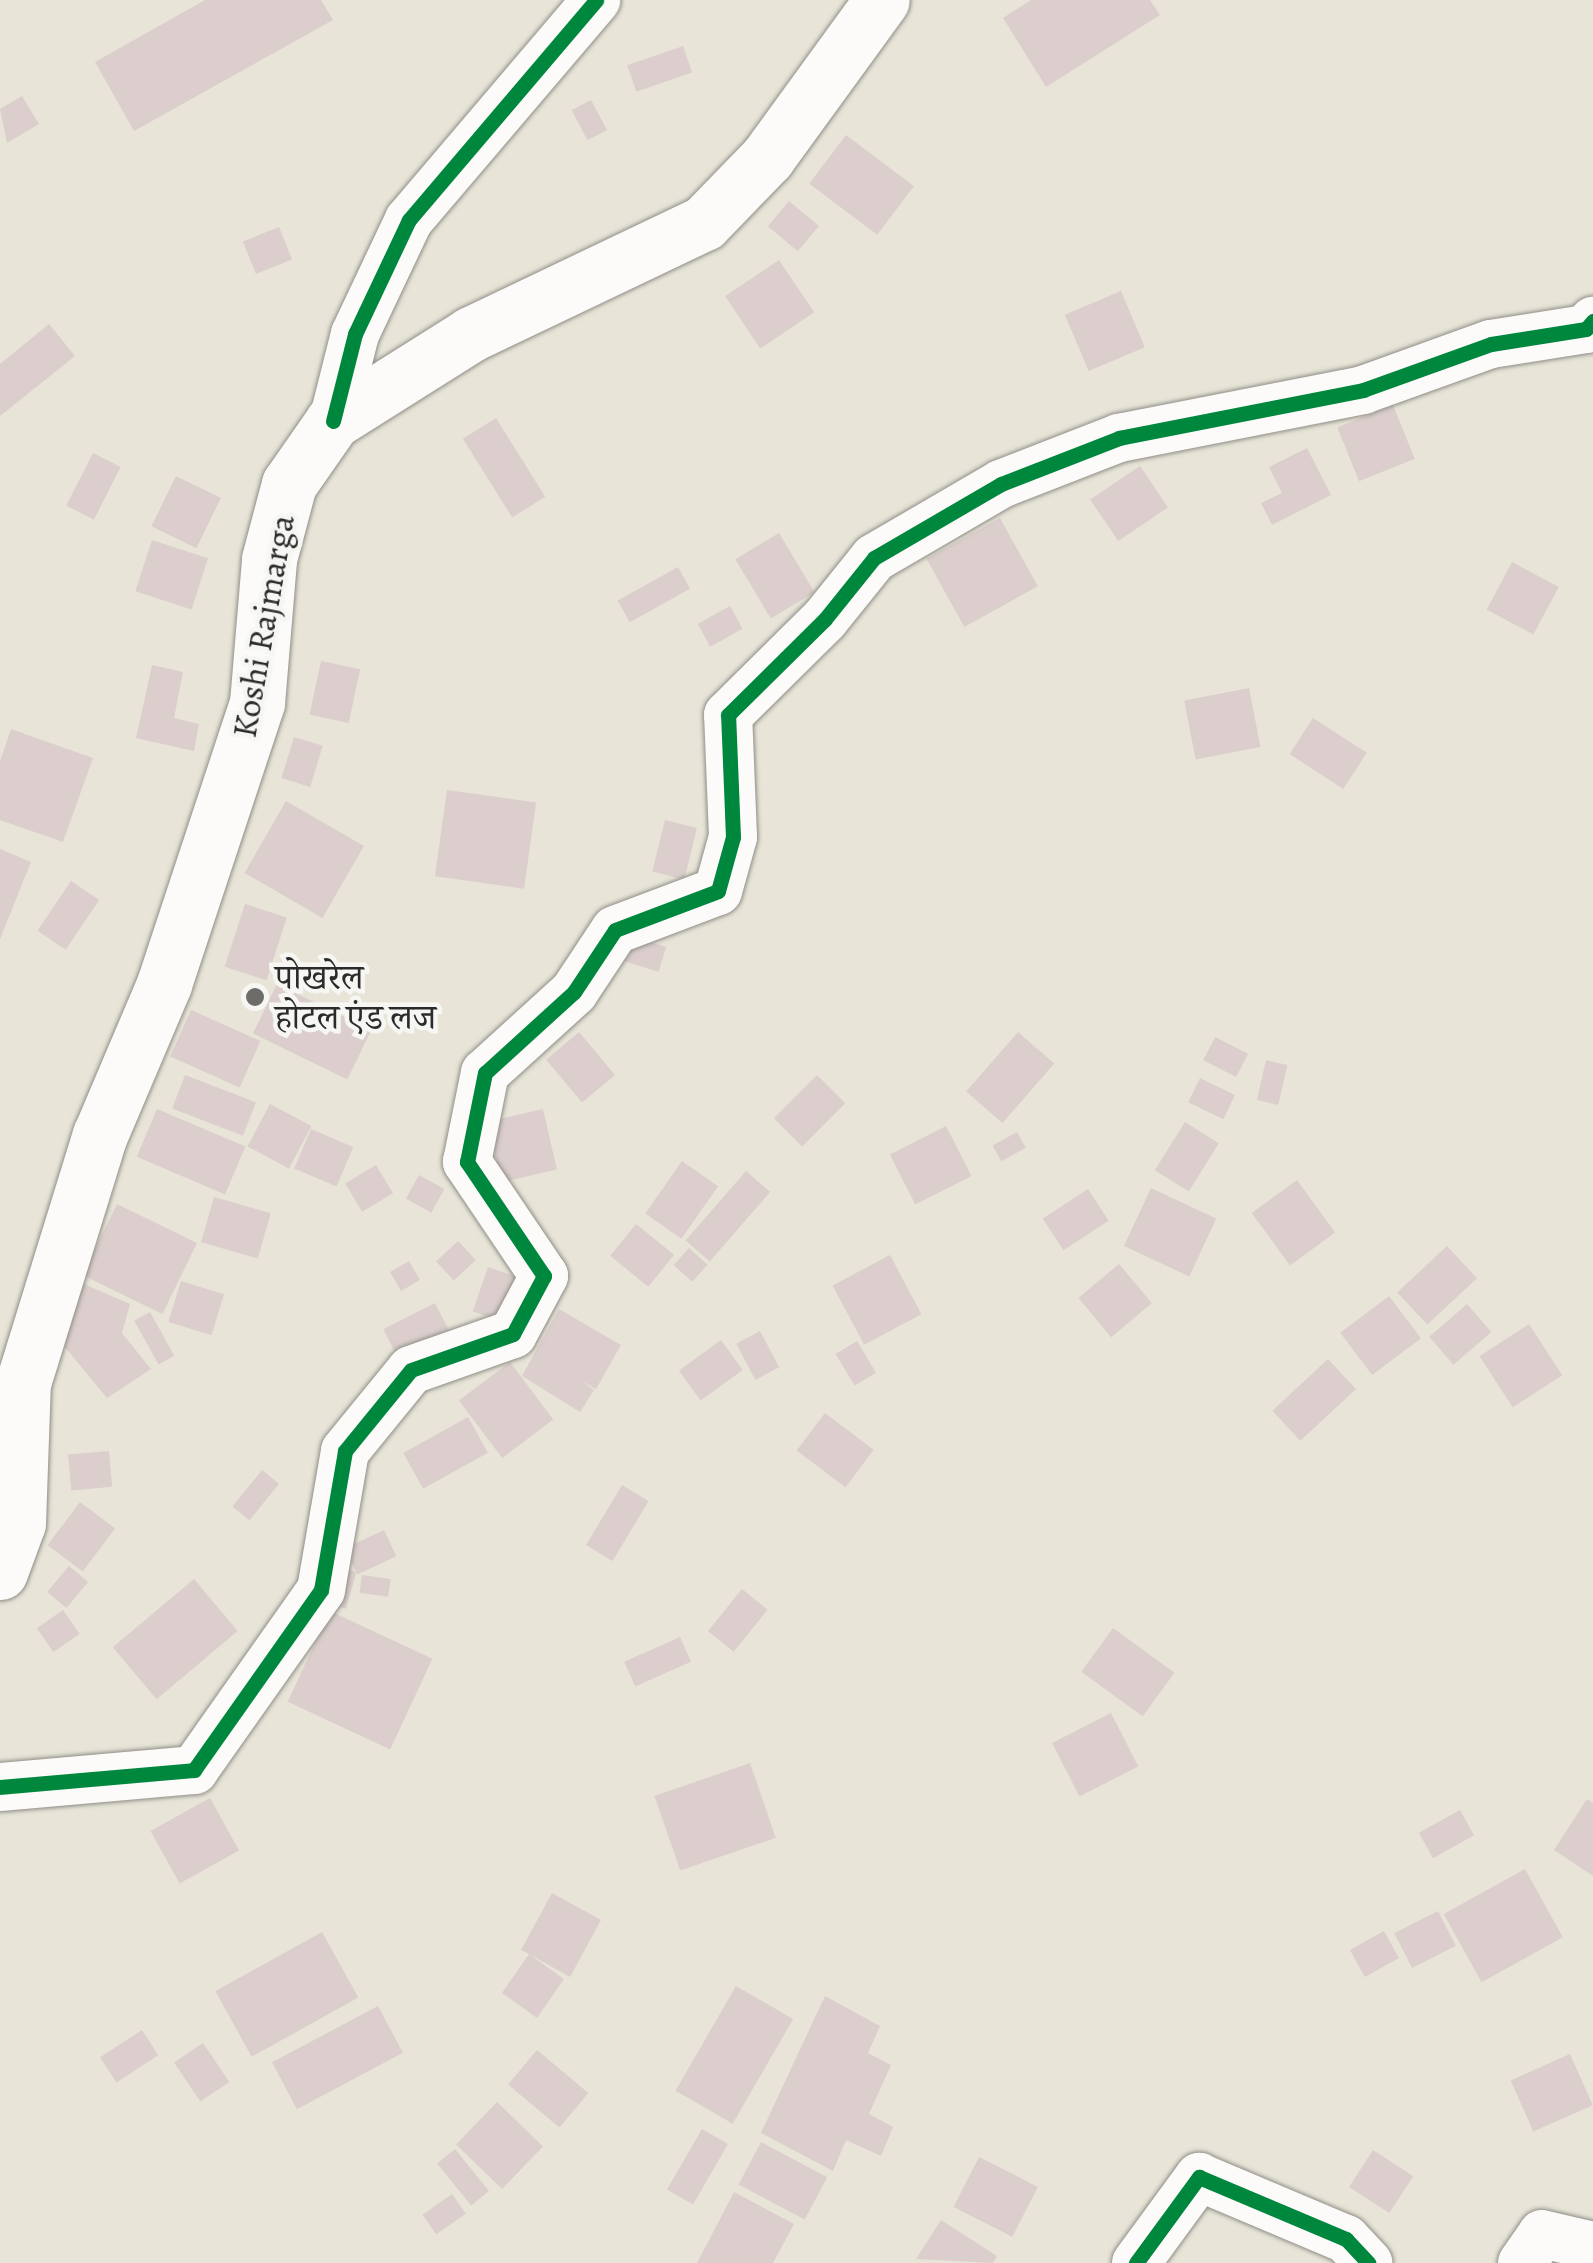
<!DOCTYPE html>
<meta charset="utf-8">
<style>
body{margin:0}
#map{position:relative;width:1593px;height:2263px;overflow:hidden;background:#e8e5d8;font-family:Alegreya,"Noto Serif Devanagari",serif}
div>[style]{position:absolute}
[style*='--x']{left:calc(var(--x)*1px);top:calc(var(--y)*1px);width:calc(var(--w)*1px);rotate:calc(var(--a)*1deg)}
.building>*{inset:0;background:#dbcecc;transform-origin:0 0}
.roads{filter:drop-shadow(0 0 2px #8f8e87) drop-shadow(0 0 2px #8f8e87)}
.minor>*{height:48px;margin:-24px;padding:0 24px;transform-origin:24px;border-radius:24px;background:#fcfbf9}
.primary>*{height:55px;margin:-27.5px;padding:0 27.5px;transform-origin:27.5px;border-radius:27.5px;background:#fcfbf9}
.cycleway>*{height:15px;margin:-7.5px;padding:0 7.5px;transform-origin:7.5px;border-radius:7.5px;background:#00873e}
.dots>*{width:28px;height:28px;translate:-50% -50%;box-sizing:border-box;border:5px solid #f6f6f2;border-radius:50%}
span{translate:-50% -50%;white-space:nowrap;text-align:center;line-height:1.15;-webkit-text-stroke:9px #f6f6f2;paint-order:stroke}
.street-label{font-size:35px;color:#2b2b2b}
.poi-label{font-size:35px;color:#2b2b2b}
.left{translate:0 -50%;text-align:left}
</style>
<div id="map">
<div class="building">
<i style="clip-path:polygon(205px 0,321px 0,333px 20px,134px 131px,95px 62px)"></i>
<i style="clip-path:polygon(1031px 0,1150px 0,1160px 15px,1046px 87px,1003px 18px)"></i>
<i style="left:683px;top:46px;width:28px;height:59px;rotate:71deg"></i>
<i style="clip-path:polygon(22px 96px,39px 124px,7px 143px,0 109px)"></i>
<i style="left:591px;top:100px;width:34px;height:22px;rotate:62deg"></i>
<i style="left:846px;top:135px;width:85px;height:61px;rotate:37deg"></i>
<i style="left:789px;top:201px;width:39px;height:33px;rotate:40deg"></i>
<i style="left:279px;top:227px;width:35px;height:39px;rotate:68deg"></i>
<i style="left:779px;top:260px;width:63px;height:65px;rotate:56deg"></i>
<i style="left:1121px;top:291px;width:61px;height:61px;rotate:67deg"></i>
<i style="clip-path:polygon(49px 324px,75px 356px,0 416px,0 364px)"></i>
<i style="left:1393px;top:405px;width:58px;height:60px;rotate:68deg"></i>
<i style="left:496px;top:418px;width:93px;height:39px;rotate:58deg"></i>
<i style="clip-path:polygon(1307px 448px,1331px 495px,1272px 525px,1261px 503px,1282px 493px,1269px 467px)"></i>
<i style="left:93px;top:453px;width:31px;height:59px;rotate:27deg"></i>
<i style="left:1140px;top:466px;width:50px;height:60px;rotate:56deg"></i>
<i style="left:176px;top:476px;width:50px;height:56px;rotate:26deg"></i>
<i style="left:1000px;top:518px;width:78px;height:84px;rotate:61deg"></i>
<i style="left:779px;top:533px;width:69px;height:51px;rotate:59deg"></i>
<i style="left:152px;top:540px;width:59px;height:54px;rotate:18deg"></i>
<i style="left:1512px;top:562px;width:53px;height:54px;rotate:28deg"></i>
<i style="left:678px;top:567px;width:25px;height:69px;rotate:61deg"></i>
<i style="left:730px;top:606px;width:26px;height:37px;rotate:61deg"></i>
<i style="left:321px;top:661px;width:40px;height:55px;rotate:12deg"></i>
<i style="clip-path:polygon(152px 665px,183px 672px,174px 718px,199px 724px,194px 751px,136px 738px)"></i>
<i style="left:1249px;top:688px;width:60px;height:66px;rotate:79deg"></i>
<i style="left:1313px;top:718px;width:64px;height:43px;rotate:33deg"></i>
<i style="clip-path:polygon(11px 729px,93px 758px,63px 842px,0 820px,0 761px)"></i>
<i style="left:294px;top:737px;width:30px;height:43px;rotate:17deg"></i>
<i style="left:447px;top:790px;width:90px;height:87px;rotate:8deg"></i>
<i style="left:286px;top:801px;width:90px;height:83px;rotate:30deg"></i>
<i style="left:665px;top:820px;width:33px;height:53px;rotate:14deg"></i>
<i style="clip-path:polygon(0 849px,31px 862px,0 939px)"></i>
<i style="left:71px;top:881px;width:34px;height:60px;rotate:34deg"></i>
<i style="left:245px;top:904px;width:44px;height:66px;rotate:18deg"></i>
<i style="left:627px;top:935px;width:41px;height:26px;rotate:17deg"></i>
<i style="left:277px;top:984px;width:105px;height:55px;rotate:26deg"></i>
<i style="left:191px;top:1010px;width:76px;height:51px;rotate:24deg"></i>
<i style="left:579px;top:1032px;width:56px;height:43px;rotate:50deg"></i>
<i style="left:1018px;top:1032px;width:48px;height:79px;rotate:41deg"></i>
<i style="left:1215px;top:1037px;width:37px;height:26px;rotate:27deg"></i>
<i style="left:1266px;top:1060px;width:22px;height:41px;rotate:13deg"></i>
<i style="left:185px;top:1075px;width:76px;height:36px;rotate:21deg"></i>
<i style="left:817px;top:1075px;width:40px;height:61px;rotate:45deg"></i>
<i style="left:1200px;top:1078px;width:39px;height:27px;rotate:26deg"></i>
<i style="left:270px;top:1104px;width:47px;height:48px;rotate:28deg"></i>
<i style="left:157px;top:1109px;width:96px;height:52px;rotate:23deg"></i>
<i style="left:543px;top:1109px;width:62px;height:57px;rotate:77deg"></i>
<i style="left:1185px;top:1122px;width:40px;height:57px;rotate:32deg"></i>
<i style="left:946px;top:1126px;width:56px;height:63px;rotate:63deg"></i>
<i style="left:311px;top:1129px;width:46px;height:43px;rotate:23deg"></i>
<i style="left:1017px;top:1132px;width:18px;height:28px;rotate:61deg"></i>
<i style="left:682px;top:1161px;width:44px;height:64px;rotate:35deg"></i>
<i style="left:376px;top:1165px;width:33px;height:36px;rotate:59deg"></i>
<i style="left:746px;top:1171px;width:32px;height:92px;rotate:41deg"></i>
<i style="left:419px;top:1175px;width:29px;height:27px;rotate:29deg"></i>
<i style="left:1297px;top:1180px;width:65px;height:56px;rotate:54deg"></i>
<i style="left:1151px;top:1188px;width:72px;height:64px;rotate:25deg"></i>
<i style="left:1088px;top:1189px;width:38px;height:54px;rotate:57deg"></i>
<i style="left:214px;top:1197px;width:59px;height:47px;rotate:16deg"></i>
<i style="left:117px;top:1204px;width:89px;height:79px;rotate:26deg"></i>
<i style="left:636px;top:1224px;width:49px;height:41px;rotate:39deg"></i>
<i style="left:458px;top:1241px;width:26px;height:30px;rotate:47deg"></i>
<i style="left:1447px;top:1246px;width:44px;height:68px;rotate:47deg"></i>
<i style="left:689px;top:1248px;width:25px;height:23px;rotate:42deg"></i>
<i style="left:890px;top:1255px;width:67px;height:65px;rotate:62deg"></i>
<i style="left:409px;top:1261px;width:22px;height:22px;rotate:60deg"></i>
<i style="left:1119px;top:1264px;width:51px;height:53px;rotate:50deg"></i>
<i style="left:488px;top:1267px;width:37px;height:47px;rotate:19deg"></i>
<i style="left:181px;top:1281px;width:45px;height:43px;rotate:17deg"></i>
<i style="clip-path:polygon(79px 1282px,130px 1304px,122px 1333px,151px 1369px,107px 1398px,59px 1340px)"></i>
<i style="left:1389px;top:1296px;width:53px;height:61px;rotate:53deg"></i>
<i style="left:435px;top:1303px;width:31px;height:58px;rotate:63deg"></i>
<i style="left:1467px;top:1304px;width:37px;height:50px;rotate:49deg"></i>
<i style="clip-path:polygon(559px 1309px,621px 1345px,596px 1389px,581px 1381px,594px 1390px,580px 1412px,522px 1376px)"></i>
<i style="left:150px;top:1312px;width:50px;height:18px;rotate:61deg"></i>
<i style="left:1529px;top:1324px;width:61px;height:59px;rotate:57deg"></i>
<i style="left:760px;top:1331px;width:41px;height:27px;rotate:62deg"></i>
<i style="left:721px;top:1340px;width:37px;height:52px;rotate:54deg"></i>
<i style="left:857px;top:1341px;width:37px;height:25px;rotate:59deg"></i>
<i style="left:1328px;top:1359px;width:41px;height:76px;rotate:47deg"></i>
<i style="left:510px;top:1362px;width:72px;height:64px;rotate:53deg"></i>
<i style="left:825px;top:1413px;width:61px;height:47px;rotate:37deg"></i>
<i style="left:468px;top:1417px;width:41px;height:74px;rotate:61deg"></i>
<i style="left:109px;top:1451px;width:36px;height:41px;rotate:85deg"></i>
<i style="left:262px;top:1470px;width:22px;height:47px;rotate:39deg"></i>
<i style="left:622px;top:1485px;width:31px;height:70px;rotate:31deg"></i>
<i style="left:80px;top:1502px;width:44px;height:54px;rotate:37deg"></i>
<i style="left:384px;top:1530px;width:29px;height:43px;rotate:65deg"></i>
<i style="left:69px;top:1566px;width:25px;height:34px;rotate:40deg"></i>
<i style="left:342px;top:1568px;width:15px;height:38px;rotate:16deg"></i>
<i style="left:362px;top:1575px;width:29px;height:18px;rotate:8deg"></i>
<i style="left:194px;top:1579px;width:68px;height:106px;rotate:50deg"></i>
<i style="left:742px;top:1589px;width:33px;height:54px;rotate:39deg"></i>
<i style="left:63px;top:1610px;width:29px;height:32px;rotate:55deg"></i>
<i style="left:330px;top:1611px;width:113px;height:100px;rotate:25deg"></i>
<i style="left:1113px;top:1628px;width:76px;height:54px;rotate:36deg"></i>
<i style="left:680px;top:1637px;width:27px;height:61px;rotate:66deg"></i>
<i style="left:1111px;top:1713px;width:60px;height:66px;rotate:63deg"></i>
<i style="left:750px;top:1763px;width:79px;height:101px;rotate:71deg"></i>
<i style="left:210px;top:1798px;width:60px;height:68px;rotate:61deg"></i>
<i style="clip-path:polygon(1587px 1799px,1593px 1803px,1593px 1876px,1554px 1850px)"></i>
<i style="left:1460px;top:1810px;width:29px;height:47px;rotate:61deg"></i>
<i style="left:1525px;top:1869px;width:78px;height:93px;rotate:61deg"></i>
<i style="clip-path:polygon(552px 1893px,601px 1920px,570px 1977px,529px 1954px,564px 1979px,537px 2018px,502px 1993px,529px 1954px,521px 1950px)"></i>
<i style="left:1438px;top:1911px;width:39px;height:49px;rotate:63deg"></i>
<i style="left:1384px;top:1931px;width:31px;height:39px;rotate:61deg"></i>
<i style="left:322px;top:1932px;width:75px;height:122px;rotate:61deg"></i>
<i style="left:736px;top:1986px;width:66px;height:121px;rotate:30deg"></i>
<i style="clip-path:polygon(825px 1996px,880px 2026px,868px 2053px,891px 2065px,869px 2114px,893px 2127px,881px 2156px,846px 2140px,833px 2171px,761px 2133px)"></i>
<i style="left:378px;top:2006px;width:53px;height:120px;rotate:62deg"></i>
<i style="left:142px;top:2030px;width:30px;height:50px;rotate:57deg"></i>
<i style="left:203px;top:2043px;width:47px;height:35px;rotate:56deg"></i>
<i style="left:537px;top:2050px;width:67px;height:45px;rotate:40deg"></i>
<i style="left:1570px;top:2054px;width:56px;height:65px;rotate:66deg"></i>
<i style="left:497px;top:2102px;width:64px;height:59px;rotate:44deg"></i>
<i style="left:702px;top:2129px;width:30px;height:70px;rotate:30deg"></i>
<i style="left:761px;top:2142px;width:75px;height:48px;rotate:28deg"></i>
<i style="left:455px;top:2149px;width:54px;height:23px;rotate:51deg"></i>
<i style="left:1373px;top:2150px;width:48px;height:44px;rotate:33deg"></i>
<i style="left:979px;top:2157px;width:66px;height:56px;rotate:27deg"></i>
<i style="clip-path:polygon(734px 2192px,794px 2224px,773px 2263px,697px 2263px)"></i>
<i style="left:452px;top:2194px;width:24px;height:36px;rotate:55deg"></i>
<i style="clip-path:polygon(941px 2220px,997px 2256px,993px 2263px,916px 2259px)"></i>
</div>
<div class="roads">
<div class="minor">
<i style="--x:333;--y:421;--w:90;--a:-75.8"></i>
<i style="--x:355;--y:334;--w:126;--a:-64.7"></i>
<i style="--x:409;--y:220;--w:289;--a:-49.6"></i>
<i style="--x:0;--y:1787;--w:195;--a:-5"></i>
<i style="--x:194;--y:1770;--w:220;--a:-54.8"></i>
<i style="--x:321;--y:1590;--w:141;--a:-80.2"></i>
<i style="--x:345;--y:1451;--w:104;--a:-50.8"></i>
<i style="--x:411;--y:1370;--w:108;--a:-19.4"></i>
<i style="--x:513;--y:1334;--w:66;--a:-61.9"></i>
<i style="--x:544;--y:1276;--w:138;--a:-124"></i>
<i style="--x:467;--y:1162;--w:91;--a:-78.6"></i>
<i style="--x:485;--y:1073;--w:120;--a:-42.3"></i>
<i style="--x:574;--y:992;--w:74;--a:-56.5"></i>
<i style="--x:615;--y:930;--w:110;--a:-20.7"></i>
<i style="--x:718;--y:891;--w:56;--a:-74.5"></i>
<i style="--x:733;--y:837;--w:122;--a:-92.3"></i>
<i style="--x:728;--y:715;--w:136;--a:-44.7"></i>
<i style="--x:825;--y:619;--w:78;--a:-51.2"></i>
<i style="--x:874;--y:558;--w:147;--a:-30.2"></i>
<i style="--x:1001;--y:484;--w:127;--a:-21.3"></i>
<i style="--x:1119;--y:438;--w:249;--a:-11.1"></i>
<i style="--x:1363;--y:390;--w:136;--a:-19.8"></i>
<i style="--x:1491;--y:344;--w:96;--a:-9"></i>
<i style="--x:1586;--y:329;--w:11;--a:-49"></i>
<i style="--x:1136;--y:2263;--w:107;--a:-53.8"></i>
<i style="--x:1199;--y:2177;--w:160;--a:22.9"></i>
<i style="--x:1346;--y:2239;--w:33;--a:47"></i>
<i style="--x:1522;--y:2263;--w:35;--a:-55"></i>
<i style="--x:1542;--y:2234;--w:52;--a:13.2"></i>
</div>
<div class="primary">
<i style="--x:0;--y:1572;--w:52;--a:-69.8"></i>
<i style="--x:18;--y:1523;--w:140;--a:-88"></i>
<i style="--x:23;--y:1383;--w:260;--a:-72.8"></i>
<i style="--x:100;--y:1135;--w:164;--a:-67"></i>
<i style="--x:164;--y:984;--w:296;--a:-71.7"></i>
<i style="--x:257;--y:703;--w:144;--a:-85.2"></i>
<i style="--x:269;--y:559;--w:78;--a:-75.1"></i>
<i style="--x:289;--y:484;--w:77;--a:-55.1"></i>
<i style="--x:333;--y:421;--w:163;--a:-32.2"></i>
<i style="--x:471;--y:334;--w:258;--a:-25.5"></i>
<i style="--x:704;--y:223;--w:91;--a:-45.9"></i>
<i style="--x:767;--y:158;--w:195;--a:-54"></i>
</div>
</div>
<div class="cycleway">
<i style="--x:333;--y:421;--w:90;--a:-75.8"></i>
<i style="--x:355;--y:334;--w:126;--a:-64.7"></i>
<i style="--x:409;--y:220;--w:289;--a:-49.6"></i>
<i style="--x:0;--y:1787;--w:195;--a:-5"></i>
<i style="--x:194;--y:1770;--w:220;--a:-54.8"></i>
<i style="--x:321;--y:1590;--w:141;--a:-80.2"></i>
<i style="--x:345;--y:1451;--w:104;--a:-50.8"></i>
<i style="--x:411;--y:1370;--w:108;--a:-19.4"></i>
<i style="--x:513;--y:1334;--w:66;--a:-61.9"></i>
<i style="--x:544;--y:1276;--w:138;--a:-124"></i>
<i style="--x:467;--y:1162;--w:91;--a:-78.6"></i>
<i style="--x:485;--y:1073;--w:120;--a:-42.3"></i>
<i style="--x:574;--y:992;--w:74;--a:-56.5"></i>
<i style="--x:615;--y:930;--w:110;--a:-20.7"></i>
<i style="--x:718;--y:891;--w:56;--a:-74.5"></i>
<i style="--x:733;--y:837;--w:122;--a:-92.3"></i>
<i style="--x:728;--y:715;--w:136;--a:-44.7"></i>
<i style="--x:825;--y:619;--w:78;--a:-51.2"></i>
<i style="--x:874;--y:558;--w:147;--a:-30.2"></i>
<i style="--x:1001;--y:484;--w:127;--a:-21.3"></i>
<i style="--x:1119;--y:438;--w:249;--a:-11.1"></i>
<i style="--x:1363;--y:390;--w:136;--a:-19.8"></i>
<i style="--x:1491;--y:344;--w:96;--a:-9"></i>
<i style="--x:1586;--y:329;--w:11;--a:-49"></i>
<i style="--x:1136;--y:2263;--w:107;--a:-53.8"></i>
<i style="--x:1199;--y:2177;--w:160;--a:22.9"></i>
<i style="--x:1346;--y:2239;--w:33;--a:47"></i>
</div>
<div class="dots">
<i style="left:255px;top:997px;background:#6d6c68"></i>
</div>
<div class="street-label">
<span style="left:263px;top:626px;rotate:-80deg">Koshi Rajmarga</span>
</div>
<div class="poi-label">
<span class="left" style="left:275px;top:997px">पोखरेल<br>होटल एंड लज</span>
</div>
</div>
